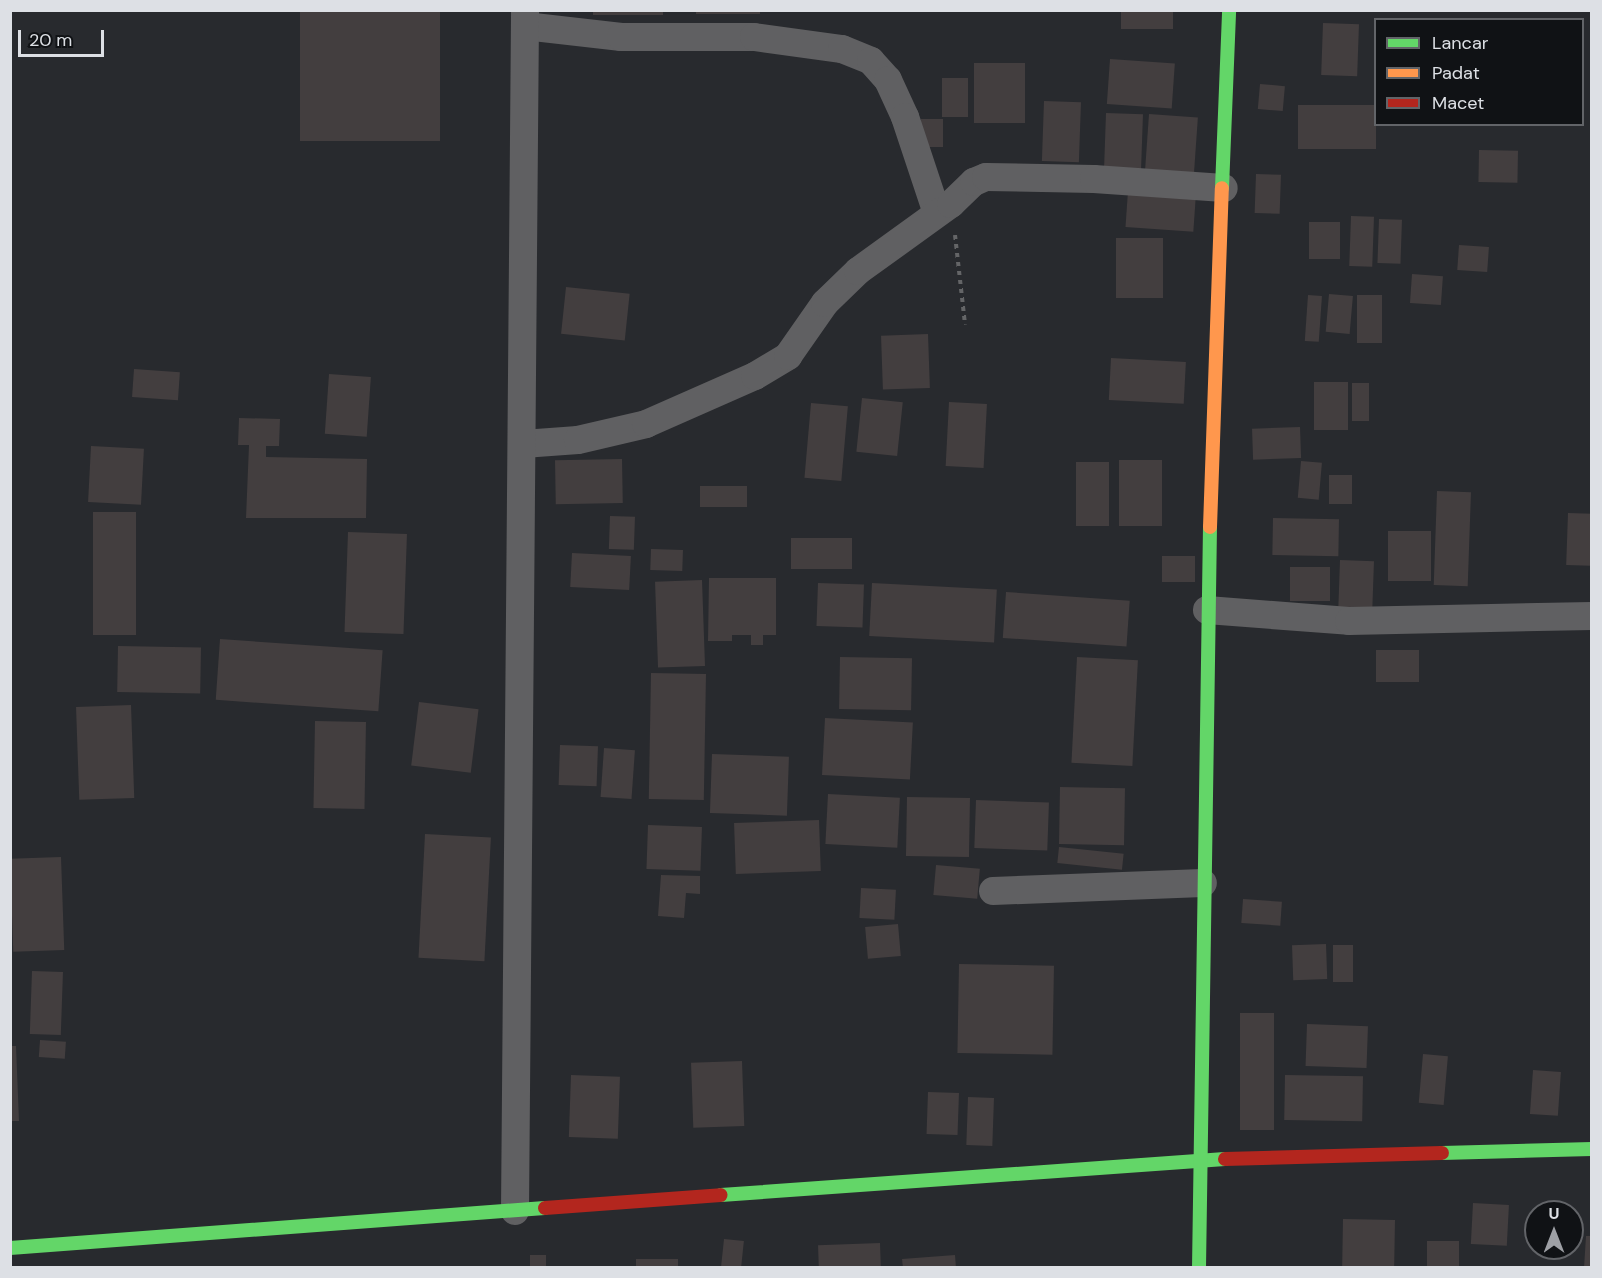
<!DOCTYPE html>
<style>
body{margin:0}
#map{position:relative;width:1602px;height:1278px;overflow:hidden;background:#282a2e;font-family:"DM Sans",sans-serif}
div>[style]{position:absolute}
[style*='--x']{left:calc(var(--x)*1px);top:calc(var(--y)*1px);width:calc(var(--w)*1px);rotate:calc(var(--a)*1deg)}
.building>*{inset:0;background:#433e3f;transform-origin:0 0}
.path>*{height:4px;margin-top:-2px;transform-origin:0;background:repeating-linear-gradient(90deg,#646567 0 4.5px,transparent 0 9px)}
.street>*{height:28px;margin:-14px;padding:0 14px;transform-origin:14px;border-radius:14px;background:#606062}
.fast>*{height:14px;margin:-7px;padding:0 7px;transform-origin:7px;border-radius:7px;background:#63d668}
.slow>*{height:14px;margin:-7px;padding:0 7px;transform-origin:7px;border-radius:7px;background:#ff974d}
.jam>*{height:14px;margin:-7px;padding:0 7px;transform-origin:7px;border-radius:7px;background:#b3261e}
span{translate:-50% -50%;white-space:nowrap;text-align:center;line-height:1.15;-webkit-text-stroke:5px #101215;paint-order:stroke}
.frame{position:absolute;inset:0;border:12px solid #dde0e5;pointer-events:none}
.legend{position:absolute;left:1374px;top:18px;width:210px;height:108px;box-sizing:border-box;background:#101215;border:2px solid #626468;margin:0;padding:8px 10px;list-style:none;font-size:18px;color:#dde0e5}
.legend li{display:flex;align-items:center;gap:12px;height:30px}
.legend b{width:30px;border:2px solid #626468}
.north{position:absolute;left:1524px;top:1200px;width:60px;height:60px;box-sizing:border-box;background:#101215;border:2px solid #626468;border-radius:50%;rotate:0deg;font-size:16px;font-weight:700;line-height:24px;text-align:center;color:#dde0e5}
.north::after{content:'';display:block;margin:auto;width:21px;height:27px;background:#9ea0a5;clip-path:polygon(50% 0,100% 100%,50% 72%,0 100%)}
.scale{position:absolute;left:18px;top:30px;width:86px;height:27px;box-sizing:border-box;border:3px solid #dde0e5;border-top:0;padding-left:8px;font-size:18px;line-height:21px;white-space:nowrap;color:#dde0e5;-webkit-text-stroke:4px #101215;paint-order:stroke}
</style>
<div id="map">
<div class="building">
<i style="left:300px;top:10px;width:140px;height:131px"></i>
<i style="left:593px;top:10px;width:70px;height:5px"></i>
<i style="left:696px;top:10px;width:64px;height:4px"></i>
<i style="left:1121px;top:10px;width:52px;height:19px"></i>
<i style="left:1323px;top:23px;width:36px;height:52px;rotate:2deg"></i>
<i style="left:1110px;top:59px;width:65px;height:45px;rotate:4deg"></i>
<i style="left:1025px;top:63px;width:60px;height:51px;rotate:90deg"></i>
<i style="left:942px;top:78px;width:26px;height:39px"></i>
<i style="left:1260px;top:84px;width:25px;height:25px;rotate:5deg"></i>
<i style="left:1044px;top:101px;width:37px;height:60px;rotate:2deg"></i>
<i style="left:1298px;top:105px;width:78px;height:44px"></i>
<i style="left:1106px;top:113px;width:37px;height:58px;rotate:2deg"></i>
<i style="left:1149px;top:114px;width:49px;height:60px;rotate:4deg"></i>
<i style="left:921px;top:119px;width:22px;height:28px"></i>
<i style="left:1479px;top:150px;width:39px;height:32px;rotate:1deg"></i>
<i style="left:1256px;top:174px;width:25px;height:39px;rotate:2deg"></i>
<i style="left:1128px;top:191px;width:68px;height:36px;rotate:4deg"></i>
<i style="left:1351px;top:216px;width:23px;height:50px;rotate:2deg"></i>
<i style="left:1379px;top:219px;width:23px;height:44px;rotate:2deg"></i>
<i style="left:1309px;top:222px;width:31px;height:37px"></i>
<i style="left:1116px;top:238px;width:47px;height:60px"></i>
<i style="left:1459px;top:245px;width:30px;height:25px;rotate:4deg"></i>
<i style="left:1412px;top:274px;width:31px;height:29px;rotate:4deg"></i>
<i style="left:566px;top:287px;width:64px;height:47px;rotate:6deg"></i>
<i style="left:1329px;top:294px;width:24px;height:38px;rotate:5deg"></i>
<i style="left:1308px;top:295px;width:14px;height:46px;rotate:4deg"></i>
<i style="left:1357px;top:295px;width:25px;height:48px"></i>
<i style="left:928px;top:334px;width:54px;height:47px;rotate:88deg"></i>
<i style="left:1111px;top:358px;width:75px;height:42px;rotate:3deg"></i>
<i style="left:134px;top:369px;width:46px;height:28px;rotate:4deg"></i>
<i style="left:329px;top:374px;width:42px;height:60px;rotate:4deg"></i>
<i style="left:1314px;top:382px;width:34px;height:48px"></i>
<i style="left:1352px;top:383px;width:17px;height:38px"></i>
<i style="left:862px;top:398px;width:41px;height:54px;rotate:6deg"></i>
<i style="left:949px;top:402px;width:38px;height:64px;rotate:3deg"></i>
<i style="left:811px;top:403px;width:37px;height:75px;rotate:5deg"></i>
<i style="clip-path:polygon(239px 418px,280px 419px,279px 446px,266px 446px,266px 457px,367px 459px,366px 518px,246px 518px,249px 445px,238px 445px)"></i>
<i style="left:1300px;top:427px;width:31px;height:48px;rotate:88deg"></i>
<i style="left:91px;top:446px;width:53px;height:56px;rotate:3deg"></i>
<i style="left:622px;top:459px;width:44px;height:67px;rotate:89deg"></i>
<i style="left:1119px;top:460px;width:43px;height:66px"></i>
<i style="left:1301px;top:461px;width:21px;height:37px;rotate:5deg"></i>
<i style="left:1076px;top:462px;width:33px;height:64px"></i>
<i style="left:1329px;top:475px;width:23px;height:29px"></i>
<i style="left:700px;top:486px;width:47px;height:21px"></i>
<i style="left:1437px;top:491px;width:34px;height:94px;rotate:2deg"></i>
<i style="left:93px;top:512px;width:43px;height:123px"></i>
<i style="left:1568px;top:513px;width:24px;height:52px;rotate:2deg"></i>
<i style="left:610px;top:516px;width:25px;height:33px;rotate:2deg"></i>
<i style="left:1273px;top:518px;width:66px;height:37px;rotate:1deg"></i>
<i style="left:1388px;top:531px;width:43px;height:50px"></i>
<i style="left:348px;top:532px;width:59px;height:100px;rotate:2deg"></i>
<i style="left:791px;top:538px;width:61px;height:31px"></i>
<i style="left:651px;top:549px;width:32px;height:21px;rotate:2deg"></i>
<i style="left:572px;top:553px;width:59px;height:34px;rotate:3deg"></i>
<i style="left:1162px;top:556px;width:33px;height:26px"></i>
<i style="left:1340px;top:560px;width:34px;height:50px;rotate:2deg"></i>
<i style="left:1290px;top:567px;width:40px;height:34px"></i>
<i style="clip-path:polygon(709px 578px,776px 578px,776px 635px,763px 635px,763px 645px,751px 645px,751px 635px,732px 635px,732px 641px,708px 641px)"></i>
<i style="left:702px;top:580px;width:86px;height:47px;rotate:88deg"></i>
<i style="left:818px;top:583px;width:46px;height:43px;rotate:2deg"></i>
<i style="left:872px;top:583px;width:125px;height:53px;rotate:3deg"></i>
<i style="left:1006px;top:592px;width:124px;height:46px;rotate:4deg"></i>
<i style="left:220px;top:639px;width:163px;height:61px;rotate:4deg"></i>
<i style="left:118px;top:646px;width:83px;height:46px;rotate:1deg"></i>
<i style="left:1376px;top:650px;width:43px;height:32px"></i>
<i style="left:840px;top:657px;width:72px;height:52px;rotate:1deg"></i>
<i style="left:1077px;top:657px;width:61px;height:106px;rotate:3deg"></i>
<i style="left:651px;top:673px;width:55px;height:126px;rotate:1deg"></i>
<i style="left:419px;top:702px;width:60px;height:64px;rotate:7deg"></i>
<i style="left:131px;top:705px;width:93px;height:55px;rotate:88deg"></i>
<i style="left:825px;top:718px;width:88px;height:57px;rotate:3deg"></i>
<i style="left:315px;top:721px;width:51px;height:87px;rotate:1deg"></i>
<i style="left:560px;top:745px;width:38px;height:40px;rotate:2deg"></i>
<i style="left:604px;top:748px;width:31px;height:49px;rotate:4deg"></i>
<i style="left:712px;top:754px;width:77px;height:59px;rotate:2deg"></i>
<i style="left:1060px;top:787px;width:65px;height:57px;rotate:1deg"></i>
<i style="left:828px;top:794px;width:72px;height:50px;rotate:3deg"></i>
<i style="left:907px;top:797px;width:63px;height:59px;rotate:1deg"></i>
<i style="left:976px;top:800px;width:73px;height:48px;rotate:2deg"></i>
<i style="left:819px;top:820px;width:51px;height:85px;rotate:88deg"></i>
<i style="left:648px;top:825px;width:54px;height:44px;rotate:2deg"></i>
<i style="left:425px;top:834px;width:66px;height:124px;rotate:3deg"></i>
<i style="left:1059px;top:847px;width:65px;height:16px;rotate:6deg"></i>
<i style="left:61px;top:857px;width:93px;height:51px;rotate:88deg"></i>
<i style="left:936px;top:865px;width:44px;height:30px;rotate:5deg"></i>
<i style="clip-path:polygon(661px 875px,700px 876px,700px 894px,686px 893px,684px 918px,658px 916px)"></i>
<i style="left:861px;top:888px;width:35px;height:30px;rotate:3deg"></i>
<i style="left:1243px;top:899px;width:39px;height:24px;rotate:4deg"></i>
<i style="left:898px;top:924px;width:32px;height:33px;rotate:85deg"></i>
<i style="left:1326px;top:944px;width:35px;height:34px;rotate:88deg"></i>
<i style="left:1333px;top:945px;width:20px;height:37px"></i>
<i style="left:959px;top:964px;width:95px;height:89px;rotate:1deg"></i>
<i style="left:32px;top:971px;width:31px;height:63px;rotate:2deg"></i>
<i style="left:1240px;top:1013px;width:34px;height:117px"></i>
<i style="left:1307px;top:1024px;width:61px;height:42px;rotate:2deg"></i>
<i style="left:40px;top:1040px;width:26px;height:17px;rotate:4deg"></i>
<i style="clip-path:polygon(10px 1046px,16px 1046px,19px 1121px,10px 1121px)"></i>
<i style="left:1423px;top:1054px;width:25px;height:49px;rotate:5deg"></i>
<i style="left:742px;top:1061px;width:65px;height:51px;rotate:88deg"></i>
<i style="left:1533px;top:1070px;width:28px;height:44px;rotate:4deg"></i>
<i style="left:571px;top:1075px;width:49px;height:62px;rotate:2deg"></i>
<i style="left:1285px;top:1075px;width:78px;height:45px;rotate:1deg"></i>
<i style="left:928px;top:1092px;width:31px;height:42px;rotate:2deg"></i>
<i style="left:968px;top:1097px;width:26px;height:48px;rotate:2deg"></i>
<i style="left:1473px;top:1203px;width:36px;height:41px;rotate:3deg"></i>
<i style="left:1343px;top:1219px;width:52px;height:49px;rotate:1deg"></i>
<i style="clip-path:polygon(1586px 1236px,1592px 1236px,1592px 1268px,1584px 1268px)"></i>
<i style="left:724px;top:1239px;width:20px;height:29px;rotate:6deg"></i>
<i style="left:1427px;top:1241px;width:32px;height:27px"></i>
<i style="left:880px;top:1243px;width:25px;height:62px;rotate:88deg"></i>
<i style="left:530px;top:1255px;width:16px;height:13px"></i>
<i style="clip-path:polygon(955px 1255px,956px 1268px,903px 1268px,902px 1259px)"></i>
<i style="left:636px;top:1259px;width:42px;height:9px"></i>
</div>
<div class="path">
<i style="--x:955;--y:235;--w:90;--a:83.6"></i>
</div>
<div class="street">
<i style="--x:525;--y:26;--w:97;--a:6.5"></i>
<i style="--x:621;--y:37;--w:133;--a:0"></i>
<i style="--x:754;--y:37;--w:89;--a:7.8"></i>
<i style="--x:842;--y:49;--w:31;--a:22"></i>
<i style="--x:871;--y:61;--w:25;--a:48"></i>
<i style="--x:888;--y:80;--w:41;--a:65.3"></i>
<i style="--x:905;--y:117;--w:101;--a:71.6"></i>
<i style="--x:523;--y:444;--w:55;--a:-4.2"></i>
<i style="--x:578;--y:440;--w:70;--a:-13.2"></i>
<i style="--x:646;--y:424;--w:119;--a:-23.8"></i>
<i style="--x:755;--y:376;--w:39;--a:-31"></i>
<i style="--x:788;--y:356;--w:65;--a:-55.1"></i>
<i style="--x:825;--y:303;--w:46;--a:-44.1"></i>
<i style="--x:858;--y:271;--w:115;--a:-35.8"></i>
<i style="--x:951;--y:204;--w:32;--a:-44"></i>
<i style="--x:974;--y:182;--w:13;--a:-23"></i>
<i style="--x:986;--y:177;--w:108;--a:1.1"></i>
<i style="--x:1094;--y:179;--w:130;--a:4"></i>
<i style="--x:1207;--y:610;--w:142;--a:4.4"></i>
<i style="--x:1349;--y:621;--w:243;--a:-1.2"></i>
<i style="--x:993;--y:891;--w:210;--a:-2.2"></i>
<i style="--x:515;--y:1211;--w:1201;--a:-89.52"></i>
</div>
<div class="fast">
<i style="--x:1222;--y:188;--w:178;--a:-87.7"></i>
<i style="--x:1442;--y:1153;--w:150;--a:-1.5"></i>
<i style="--x:721;--y:1195;--w:505;--a:-4.09"></i>
<i style="--x:10;--y:1248;--w:536;--a:-4.28"></i>
<i style="--x:1199;--y:1268;--w:741;--a:-89.15"></i>
</div>
<div class="slow">
<i style="--x:1210;--y:527;--w:339;--a:-88"></i>
</div>
<div class="jam">
<i style="--x:1225;--y:1159;--w:217;--a:-1.6"></i>
<i style="--x:545;--y:1208;--w:176;--a:-4.2"></i>
</div>
<div class="frame"></div>
<ul class="legend">
<li><b style="height:8px;background:#63d668"></b>Lancar</li>
<li><b style="height:8px;background:#ff974d"></b>Padat</li>
<li><b style="height:8px;background:#b3261e"></b>Macet</li>
</ul>
<div class="north">U</div>
<div class="scale">20 m</div>
</div>
